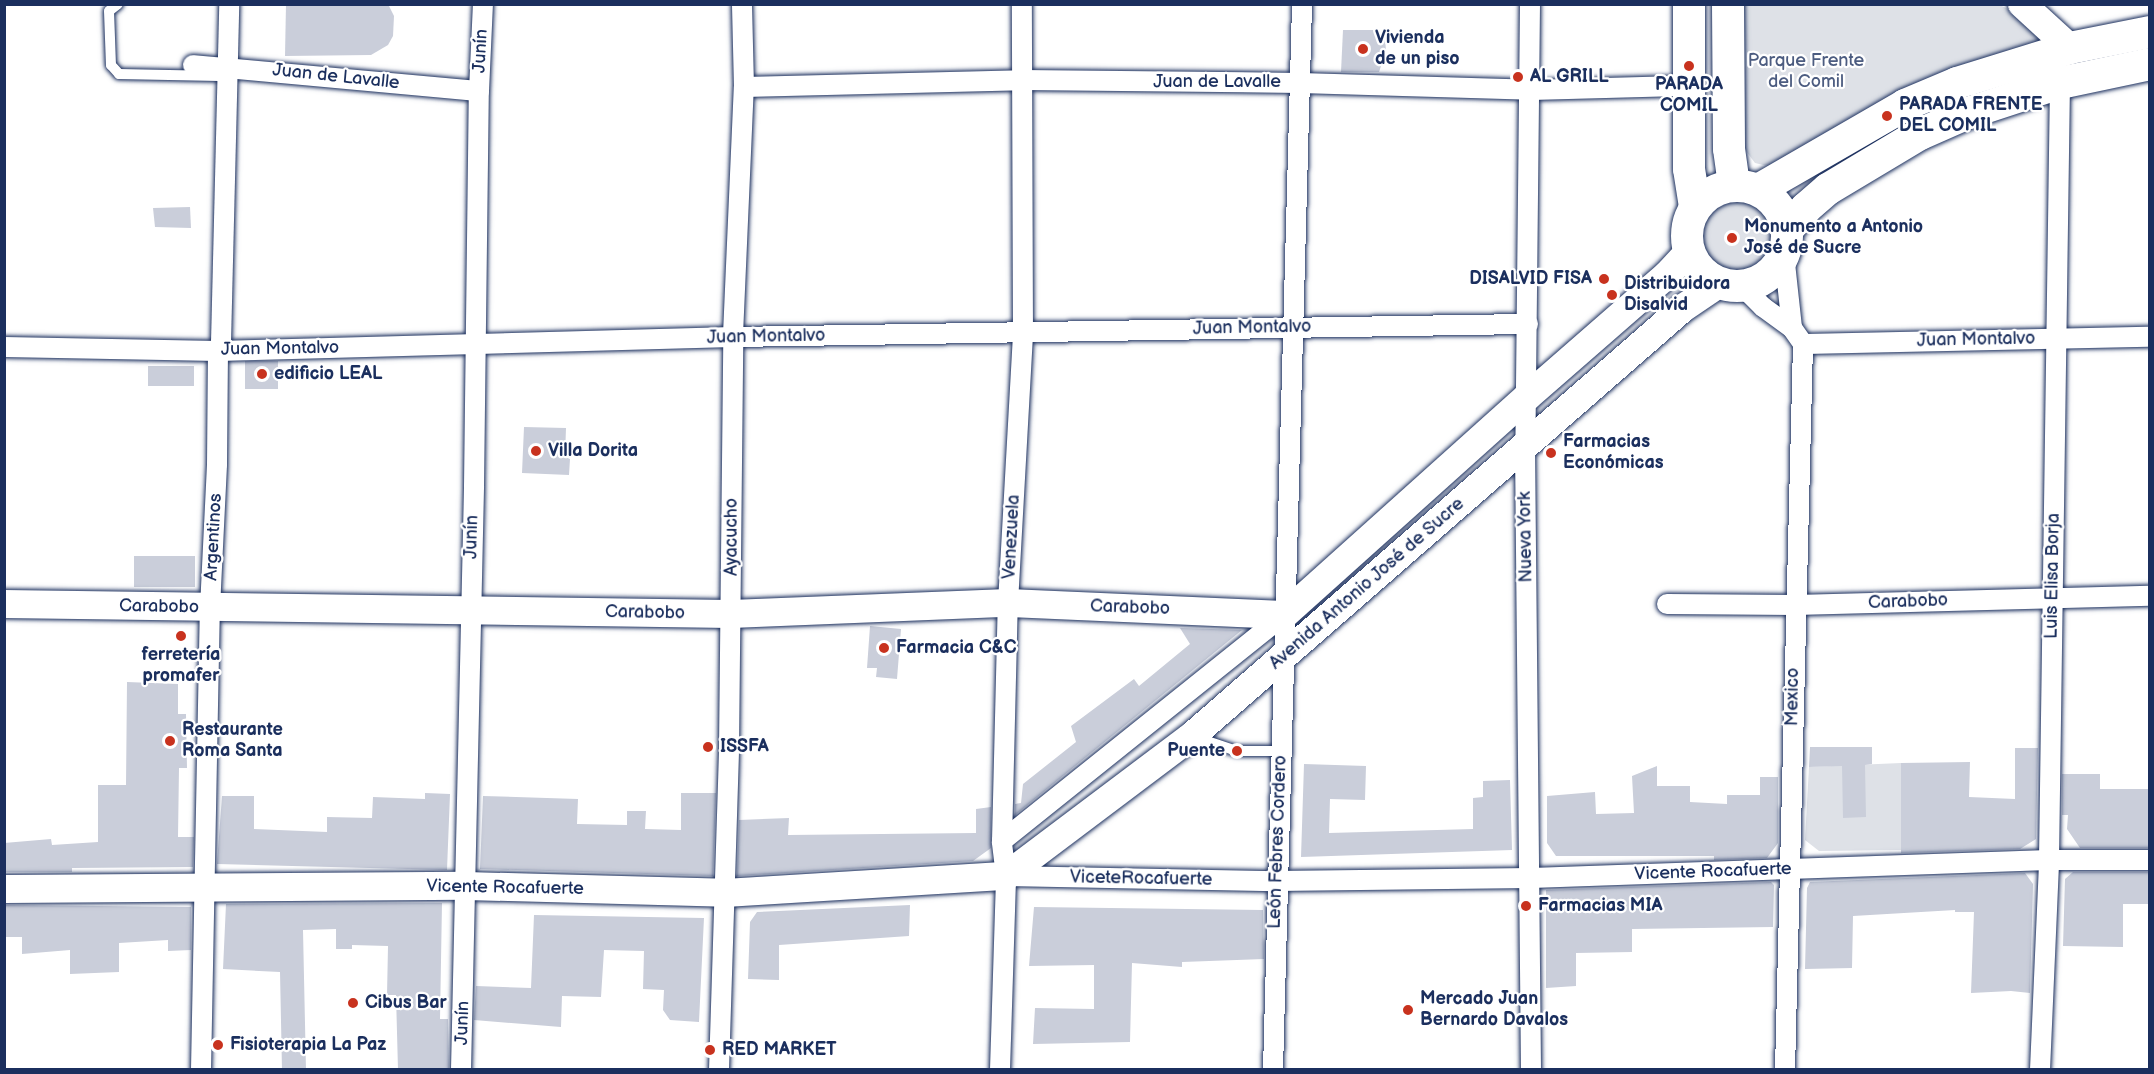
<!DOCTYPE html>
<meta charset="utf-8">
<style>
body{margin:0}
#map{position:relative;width:2154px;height:1074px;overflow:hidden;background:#fff;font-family:"Balsamiq Sans",sans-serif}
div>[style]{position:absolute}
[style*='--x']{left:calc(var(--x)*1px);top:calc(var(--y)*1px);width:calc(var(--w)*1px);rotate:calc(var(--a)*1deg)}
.green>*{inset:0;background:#dee1e7}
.round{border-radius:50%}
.building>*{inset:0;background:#caceda;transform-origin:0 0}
.roads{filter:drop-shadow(0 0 2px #1b2f5e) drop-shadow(0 0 2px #1b2f5e)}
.service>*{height:10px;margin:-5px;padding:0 5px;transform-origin:5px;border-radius:5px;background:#fff}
.minor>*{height:20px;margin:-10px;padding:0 10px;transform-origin:10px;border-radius:10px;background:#fff}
.secondary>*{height:28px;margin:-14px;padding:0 14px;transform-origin:14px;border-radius:14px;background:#fff}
.primary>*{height:32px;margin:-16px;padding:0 16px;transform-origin:16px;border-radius:16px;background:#fff}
.primary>.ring{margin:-16px;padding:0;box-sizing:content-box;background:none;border:32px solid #fff;border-radius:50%}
.dots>*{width:16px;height:16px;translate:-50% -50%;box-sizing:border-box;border:3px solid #fff;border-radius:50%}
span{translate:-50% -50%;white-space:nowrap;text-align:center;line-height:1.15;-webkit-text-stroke:4.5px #fff;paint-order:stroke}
.poi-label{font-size:18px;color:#1b2f5e;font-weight:700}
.left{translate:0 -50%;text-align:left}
.right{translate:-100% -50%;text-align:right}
.street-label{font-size:18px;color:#1b2f5e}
.park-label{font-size:18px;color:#4c5c80}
.frame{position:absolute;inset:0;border:6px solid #1b2f5e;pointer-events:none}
</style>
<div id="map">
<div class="green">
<i style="clip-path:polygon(1739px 5px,2000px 5px,2019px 15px,2049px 40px,1781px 163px,1768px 166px,1755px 163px,1740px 143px)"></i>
<i class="round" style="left:1703px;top:202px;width:70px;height:70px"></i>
<i style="clip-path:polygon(1901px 763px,1901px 850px,1819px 851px,1805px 840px,1809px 767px)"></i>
</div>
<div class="building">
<i style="clip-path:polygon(286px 4px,388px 4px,394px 16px,393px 36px,388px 45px,371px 55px,285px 56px)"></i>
<i style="clip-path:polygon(1343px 30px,1373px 30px,1385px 38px,1386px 51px,1379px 72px,1341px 72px)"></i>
<i style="clip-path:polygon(190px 207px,191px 228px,155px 227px,153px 208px)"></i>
<i style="left:278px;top:361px;width:28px;height:33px;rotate:90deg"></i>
<i style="left:194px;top:366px;width:20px;height:46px;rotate:90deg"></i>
<i style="clip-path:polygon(524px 427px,566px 428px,565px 457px,570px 459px,569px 475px,522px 473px)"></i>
<i style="left:134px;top:556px;width:61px;height:31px"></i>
<i style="clip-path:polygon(870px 626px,901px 629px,897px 679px,876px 677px,877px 668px,867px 668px)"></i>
<i style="clip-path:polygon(1180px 628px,1242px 630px,1015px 815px,1015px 804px,1021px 803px,1023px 784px,1076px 742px,1071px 726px,1134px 679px,1139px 686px,1190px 644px)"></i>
<i style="clip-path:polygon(127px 682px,178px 684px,178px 714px,186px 714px,187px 768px,179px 768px,178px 837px,194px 837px,193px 867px,72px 868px,72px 872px,4px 872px,4px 843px,51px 839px,52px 845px,98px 842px,98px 785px,126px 785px)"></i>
<i style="clip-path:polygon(1810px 747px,1872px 747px,1872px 764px,1865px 765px,1866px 817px,1843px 818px,1842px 766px,1809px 767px)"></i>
<i style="clip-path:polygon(2015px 748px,2038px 748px,2036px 839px,2020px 849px,1901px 853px,1901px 763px,1970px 762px,1969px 797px,2015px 799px)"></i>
<i style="clip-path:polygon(1304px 764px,1366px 766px,1365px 800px,1330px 799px,1329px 833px,1473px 829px,1473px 798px,1483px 797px,1483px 781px,1510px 780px,1512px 850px,1301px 857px)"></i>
<i style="clip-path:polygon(1657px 766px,1657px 786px,1690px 786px,1690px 802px,1727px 804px,1727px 795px,1760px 795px,1760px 777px,1778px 777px,1778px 843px,1767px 858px,1714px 860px,1714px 856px,1556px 856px,1547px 843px,1547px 796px,1595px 792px,1596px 814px,1634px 813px,1632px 776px)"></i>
<i style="clip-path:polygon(2062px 774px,2100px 774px,2100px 789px,2150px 789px,2150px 848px,2080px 848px,2067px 829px,2068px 815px,2062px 815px)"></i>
<i style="clip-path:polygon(425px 793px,450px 794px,447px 870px,217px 864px,222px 796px,254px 796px,254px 829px,327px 832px,327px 817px,372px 818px,373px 797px,425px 799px)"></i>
<i style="clip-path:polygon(681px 793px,716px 793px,713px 876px,480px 869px,483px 796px,578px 799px,577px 824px,627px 825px,627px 811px,646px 811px,645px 829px,681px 830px)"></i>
<i style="clip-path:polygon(991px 807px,991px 848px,973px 861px,737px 876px,739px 820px,789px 818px,788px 835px,976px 833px,976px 809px)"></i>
<i style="clip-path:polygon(2073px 872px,2150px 872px,2150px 904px,2123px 904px,2123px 947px,2063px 946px,2065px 879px)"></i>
<i style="clip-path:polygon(2025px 873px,2033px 884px,2030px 993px,2011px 991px,1971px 993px,1974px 912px,1955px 912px,1955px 910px,1853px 916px,1852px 968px,1805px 969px,1807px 888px,1810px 882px)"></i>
<i style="clip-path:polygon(1771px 882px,1774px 885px,1773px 927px,1632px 929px,1632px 952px,1576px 953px,1576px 986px,1546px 988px,1546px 890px)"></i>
<i style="clip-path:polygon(442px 903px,440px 1019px,448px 1019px,449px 1070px,398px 1070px,396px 995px,387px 995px,388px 946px,352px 945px,352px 949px,336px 949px,336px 929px,303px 930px,306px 1070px,282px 1070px,280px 972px,223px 969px,226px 904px)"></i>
<i style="clip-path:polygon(4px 905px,191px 907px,191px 950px,168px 951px,168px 940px,119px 943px,119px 972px,70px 974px,70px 950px,22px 954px,22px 937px,4px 937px)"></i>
<i style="clip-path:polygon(910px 905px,909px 936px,779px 945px,779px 980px,748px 979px,750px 922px,757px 912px)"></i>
<i style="clip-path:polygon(1034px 907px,1263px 910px,1264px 959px,1182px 962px,1182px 967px,1132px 963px,1130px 1042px,1033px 1044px,1035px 1008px,1094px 1009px,1094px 965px,1029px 966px)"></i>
<i style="clip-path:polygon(534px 915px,704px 918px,699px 1022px,670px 1020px,663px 1010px,664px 990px,643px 989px,644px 951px,604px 950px,601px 997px,562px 996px,561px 1027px,474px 1020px,476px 986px,531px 988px)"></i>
</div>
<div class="roads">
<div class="service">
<i style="--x:118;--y:4;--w:11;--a:142"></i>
<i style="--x:109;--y:11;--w:54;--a:87.9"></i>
<i style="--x:111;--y:65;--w:12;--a:48"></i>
<i style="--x:119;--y:74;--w:100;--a:1.1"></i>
<i style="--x:1195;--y:737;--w:44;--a:18.4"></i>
<i style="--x:1237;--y:751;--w:43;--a:0"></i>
</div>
<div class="minor">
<i style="--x:1530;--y:4;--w:442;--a:90.6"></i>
<i style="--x:1525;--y:446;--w:624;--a:89.45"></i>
<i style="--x:193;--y:65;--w:287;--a:5.2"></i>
<i style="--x:744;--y:87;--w:278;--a:-1.4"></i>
<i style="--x:1022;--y:80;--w:278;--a:0.6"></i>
<i style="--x:1300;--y:83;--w:231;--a:1.7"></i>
<i style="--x:1531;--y:90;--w:158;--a:-1.5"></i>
<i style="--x:1784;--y:254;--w:74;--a:83.8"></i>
<i style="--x:1742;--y:286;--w:30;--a:45"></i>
<i style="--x:1763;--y:307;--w:36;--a:36"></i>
<i style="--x:1792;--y:328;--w:19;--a:55"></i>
<i style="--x:1803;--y:344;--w:726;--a:91.42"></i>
<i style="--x:1803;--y:344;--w:347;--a:-1.2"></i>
<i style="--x:4;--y:347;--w:214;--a:1.1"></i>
<i style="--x:218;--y:351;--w:515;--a:-1.56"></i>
<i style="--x:733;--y:337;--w:795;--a:-0.94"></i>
<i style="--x:1667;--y:604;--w:128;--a:0.4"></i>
<i style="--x:1795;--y:605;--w:355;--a:-1.5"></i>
<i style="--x:1002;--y:841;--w:361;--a:-38.7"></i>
<i style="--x:1006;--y:876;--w:270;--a:1.1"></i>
<i style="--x:1276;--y:881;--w:255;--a:-0.7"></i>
<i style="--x:1531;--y:878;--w:518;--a:-1.99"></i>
<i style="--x:2049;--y:860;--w:101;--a:0"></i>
<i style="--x:201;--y:1070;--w:462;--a:-88.9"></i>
<i style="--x:210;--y:608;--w:144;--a:-87.2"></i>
<i style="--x:217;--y:464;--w:113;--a:-89.5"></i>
<i style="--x:218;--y:351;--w:9;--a:-69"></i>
<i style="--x:221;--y:343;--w:339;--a:-88.6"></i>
<i style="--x:461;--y:1070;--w:584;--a:-88.72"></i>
<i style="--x:474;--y:486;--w:395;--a:-89.3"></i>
<i style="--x:479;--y:91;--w:87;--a:-87.4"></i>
<i style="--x:719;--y:1070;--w:321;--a:-88.2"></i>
<i style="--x:729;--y:749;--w:414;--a:-89.4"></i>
<i style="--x:733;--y:335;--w:248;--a:-87.5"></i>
<i style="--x:744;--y:87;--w:83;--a:-91.4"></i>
<i style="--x:1000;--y:1070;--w:194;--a:-88.2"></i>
<i style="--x:1006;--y:876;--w:35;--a:-97"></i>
<i style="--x:1002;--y:841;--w:238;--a:-88.6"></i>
<i style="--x:1008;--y:603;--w:268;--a:-86.8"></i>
<i style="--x:1023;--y:335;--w:331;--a:-90.2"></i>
<i style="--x:1273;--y:1070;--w:1066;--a:-88.44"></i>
<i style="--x:2040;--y:1070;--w:210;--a:-87.5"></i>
<i style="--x:2049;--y:860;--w:777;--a:-89.19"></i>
</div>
<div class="secondary">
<i style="--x:2022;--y:4;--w:65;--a:42.5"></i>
<i style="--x:4;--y:604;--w:727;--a:0.79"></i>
<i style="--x:731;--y:614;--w:277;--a:-2.3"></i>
<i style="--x:1008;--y:603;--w:276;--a:2.5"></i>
<i style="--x:1284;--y:615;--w:326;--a:-41.9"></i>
<i style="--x:1527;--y:397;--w:186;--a:-41.1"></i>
<i style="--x:1667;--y:275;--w:33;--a:-47"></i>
<i style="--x:4;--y:889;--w:462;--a:-0.4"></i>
<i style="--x:466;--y:886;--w:259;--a:1.5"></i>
<i style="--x:725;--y:893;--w:282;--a:-3.5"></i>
<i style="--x:1006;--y:876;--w:233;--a:-37"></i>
<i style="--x:1192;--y:736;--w:651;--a:-41.08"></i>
<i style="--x:1683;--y:308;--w:45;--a:-34"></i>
</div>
<div class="primary">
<i style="--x:1689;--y:4;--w:165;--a:90"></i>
<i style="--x:1689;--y:169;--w:39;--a:81"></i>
<i style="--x:1728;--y:4;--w:145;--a:89.6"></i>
<i style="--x:1729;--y:149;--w:36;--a:82"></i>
<i class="ring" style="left:1687px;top:186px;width:68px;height:68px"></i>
<i style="--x:1758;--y:190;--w:170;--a:-30"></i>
<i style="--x:1905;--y:105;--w:56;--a:-22.9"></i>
<i style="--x:1957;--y:83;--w:118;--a:-17.2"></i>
<i style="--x:2070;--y:48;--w:82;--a:-11.3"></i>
<i style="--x:1787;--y:230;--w:29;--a:-49"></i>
<i style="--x:1806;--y:208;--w:29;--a:-41"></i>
<i style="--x:1828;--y:189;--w:107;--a:-30.9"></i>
<i style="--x:1920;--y:134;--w:52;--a:-23.6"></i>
<i style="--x:1968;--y:113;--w:97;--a:-18.1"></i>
<i style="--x:2060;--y:83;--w:92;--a:-11.9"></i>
</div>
</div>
<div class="dots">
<i style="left:1363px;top:49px;background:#c8321e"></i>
<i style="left:1689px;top:66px;background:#c8321e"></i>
<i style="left:1518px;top:77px;background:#c8321e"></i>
<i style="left:1887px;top:116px;background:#c8321e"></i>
<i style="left:1732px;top:238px;background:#c8321e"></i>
<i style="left:1604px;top:279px;background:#c8321e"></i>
<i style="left:1612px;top:295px;background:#c8321e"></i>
<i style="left:262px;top:374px;background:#c8321e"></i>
<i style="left:536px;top:451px;background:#c8321e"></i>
<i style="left:1551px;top:453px;background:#c8321e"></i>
<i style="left:181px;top:636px;background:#c8321e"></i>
<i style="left:884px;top:648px;background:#c8321e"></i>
<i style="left:170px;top:741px;background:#c8321e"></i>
<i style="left:708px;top:747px;background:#c8321e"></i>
<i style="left:1237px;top:751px;background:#c8321e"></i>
<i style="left:1526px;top:906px;background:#c8321e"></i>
<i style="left:353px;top:1003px;background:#c8321e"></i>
<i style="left:1408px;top:1010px;background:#c8321e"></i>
<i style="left:218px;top:1045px;background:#c8321e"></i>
<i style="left:710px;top:1050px;background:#c8321e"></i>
</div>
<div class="poi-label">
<span class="left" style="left:1375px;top:49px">Vivienda<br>de un piso</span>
<span class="left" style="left:1530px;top:77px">AL GRILL</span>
<span style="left:1689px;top:96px">PARADA<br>COMIL</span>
<span class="left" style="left:1899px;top:116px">PARADA FRENTE<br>DEL COMIL</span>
<span class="left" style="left:1744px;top:238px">Monumento a Antonio<br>José de Sucre</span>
<span class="right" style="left:1592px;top:279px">DISALVID FISA</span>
<span class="left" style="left:1624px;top:295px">Distribuidora<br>Disalvid</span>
<span class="left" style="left:274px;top:374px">edificio LEAL</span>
<span class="left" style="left:1563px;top:453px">Farmacias<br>Económicas</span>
<span class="left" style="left:548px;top:451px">Villa Dorita</span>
<span class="left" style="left:896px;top:648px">Farmacia C&amp;C</span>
<span style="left:181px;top:666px">ferretería<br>promafer</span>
<span class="left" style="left:182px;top:741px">Restaurante<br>Roma Santa</span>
<span class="left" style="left:720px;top:747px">ISSFA</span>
<span class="right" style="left:1225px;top:751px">Puente</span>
<span class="left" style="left:1538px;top:906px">Farmacias MIA</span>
<span class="left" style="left:1420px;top:1010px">Mercado Juan<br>Bernardo Davalos</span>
<span class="left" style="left:365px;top:1003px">Cibus Bar</span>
<span class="left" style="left:230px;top:1045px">Fisioterapia La Paz</span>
<span class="left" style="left:722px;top:1050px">RED MARKET</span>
</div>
<div class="street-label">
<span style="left:481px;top:51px;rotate:-87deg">Junín</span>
<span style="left:336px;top:77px;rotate:6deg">Juan de Lavalle</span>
<span style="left:1217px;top:82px">Juan de Lavalle</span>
<span style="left:1252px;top:328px;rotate:-1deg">Juan Montalvo</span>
<span style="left:766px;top:337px;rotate:-1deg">Juan Montalvo</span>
<span style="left:1976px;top:340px;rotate:-1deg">Juan Montalvo</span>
<span style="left:280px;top:349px;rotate:-1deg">Juan Montalvo</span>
<span style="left:214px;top:537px;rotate:-87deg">Argentinos</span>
<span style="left:472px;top:537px;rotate:-88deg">Junín</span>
<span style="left:732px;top:537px;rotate:-90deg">Ayacucho</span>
<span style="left:1012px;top:537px;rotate:-87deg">Venezuela</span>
<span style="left:1526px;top:537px;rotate:-91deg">Nueva York</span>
<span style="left:2053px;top:576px;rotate:-89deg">Luis Elisa Borja</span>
<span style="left:1367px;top:584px;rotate:-41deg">Avenida Antonio José de Sucre</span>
<span style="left:1908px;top:602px;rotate:-2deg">Carabobo</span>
<span style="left:159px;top:607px;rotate:1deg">Carabobo</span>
<span style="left:1130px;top:608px;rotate:2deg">Carabobo</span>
<span style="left:645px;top:613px;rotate:1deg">Carabobo</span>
<span style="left:1793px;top:697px;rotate:-89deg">Mexico</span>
<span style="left:1278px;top:842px;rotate:-88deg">León Febres Cordero</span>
<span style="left:1713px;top:872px;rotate:-2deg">Vicente Rocafuerte</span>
<span style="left:1141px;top:879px;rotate:1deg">ViceteRocafuerte</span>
<span style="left:505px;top:888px;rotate:1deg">Vicente Rocafuerte</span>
<span style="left:463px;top:1023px;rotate:-88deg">Junín</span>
</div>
<div class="park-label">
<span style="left:1806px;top:72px">Parque Frente<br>del Comil</span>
</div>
<div class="frame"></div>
</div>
